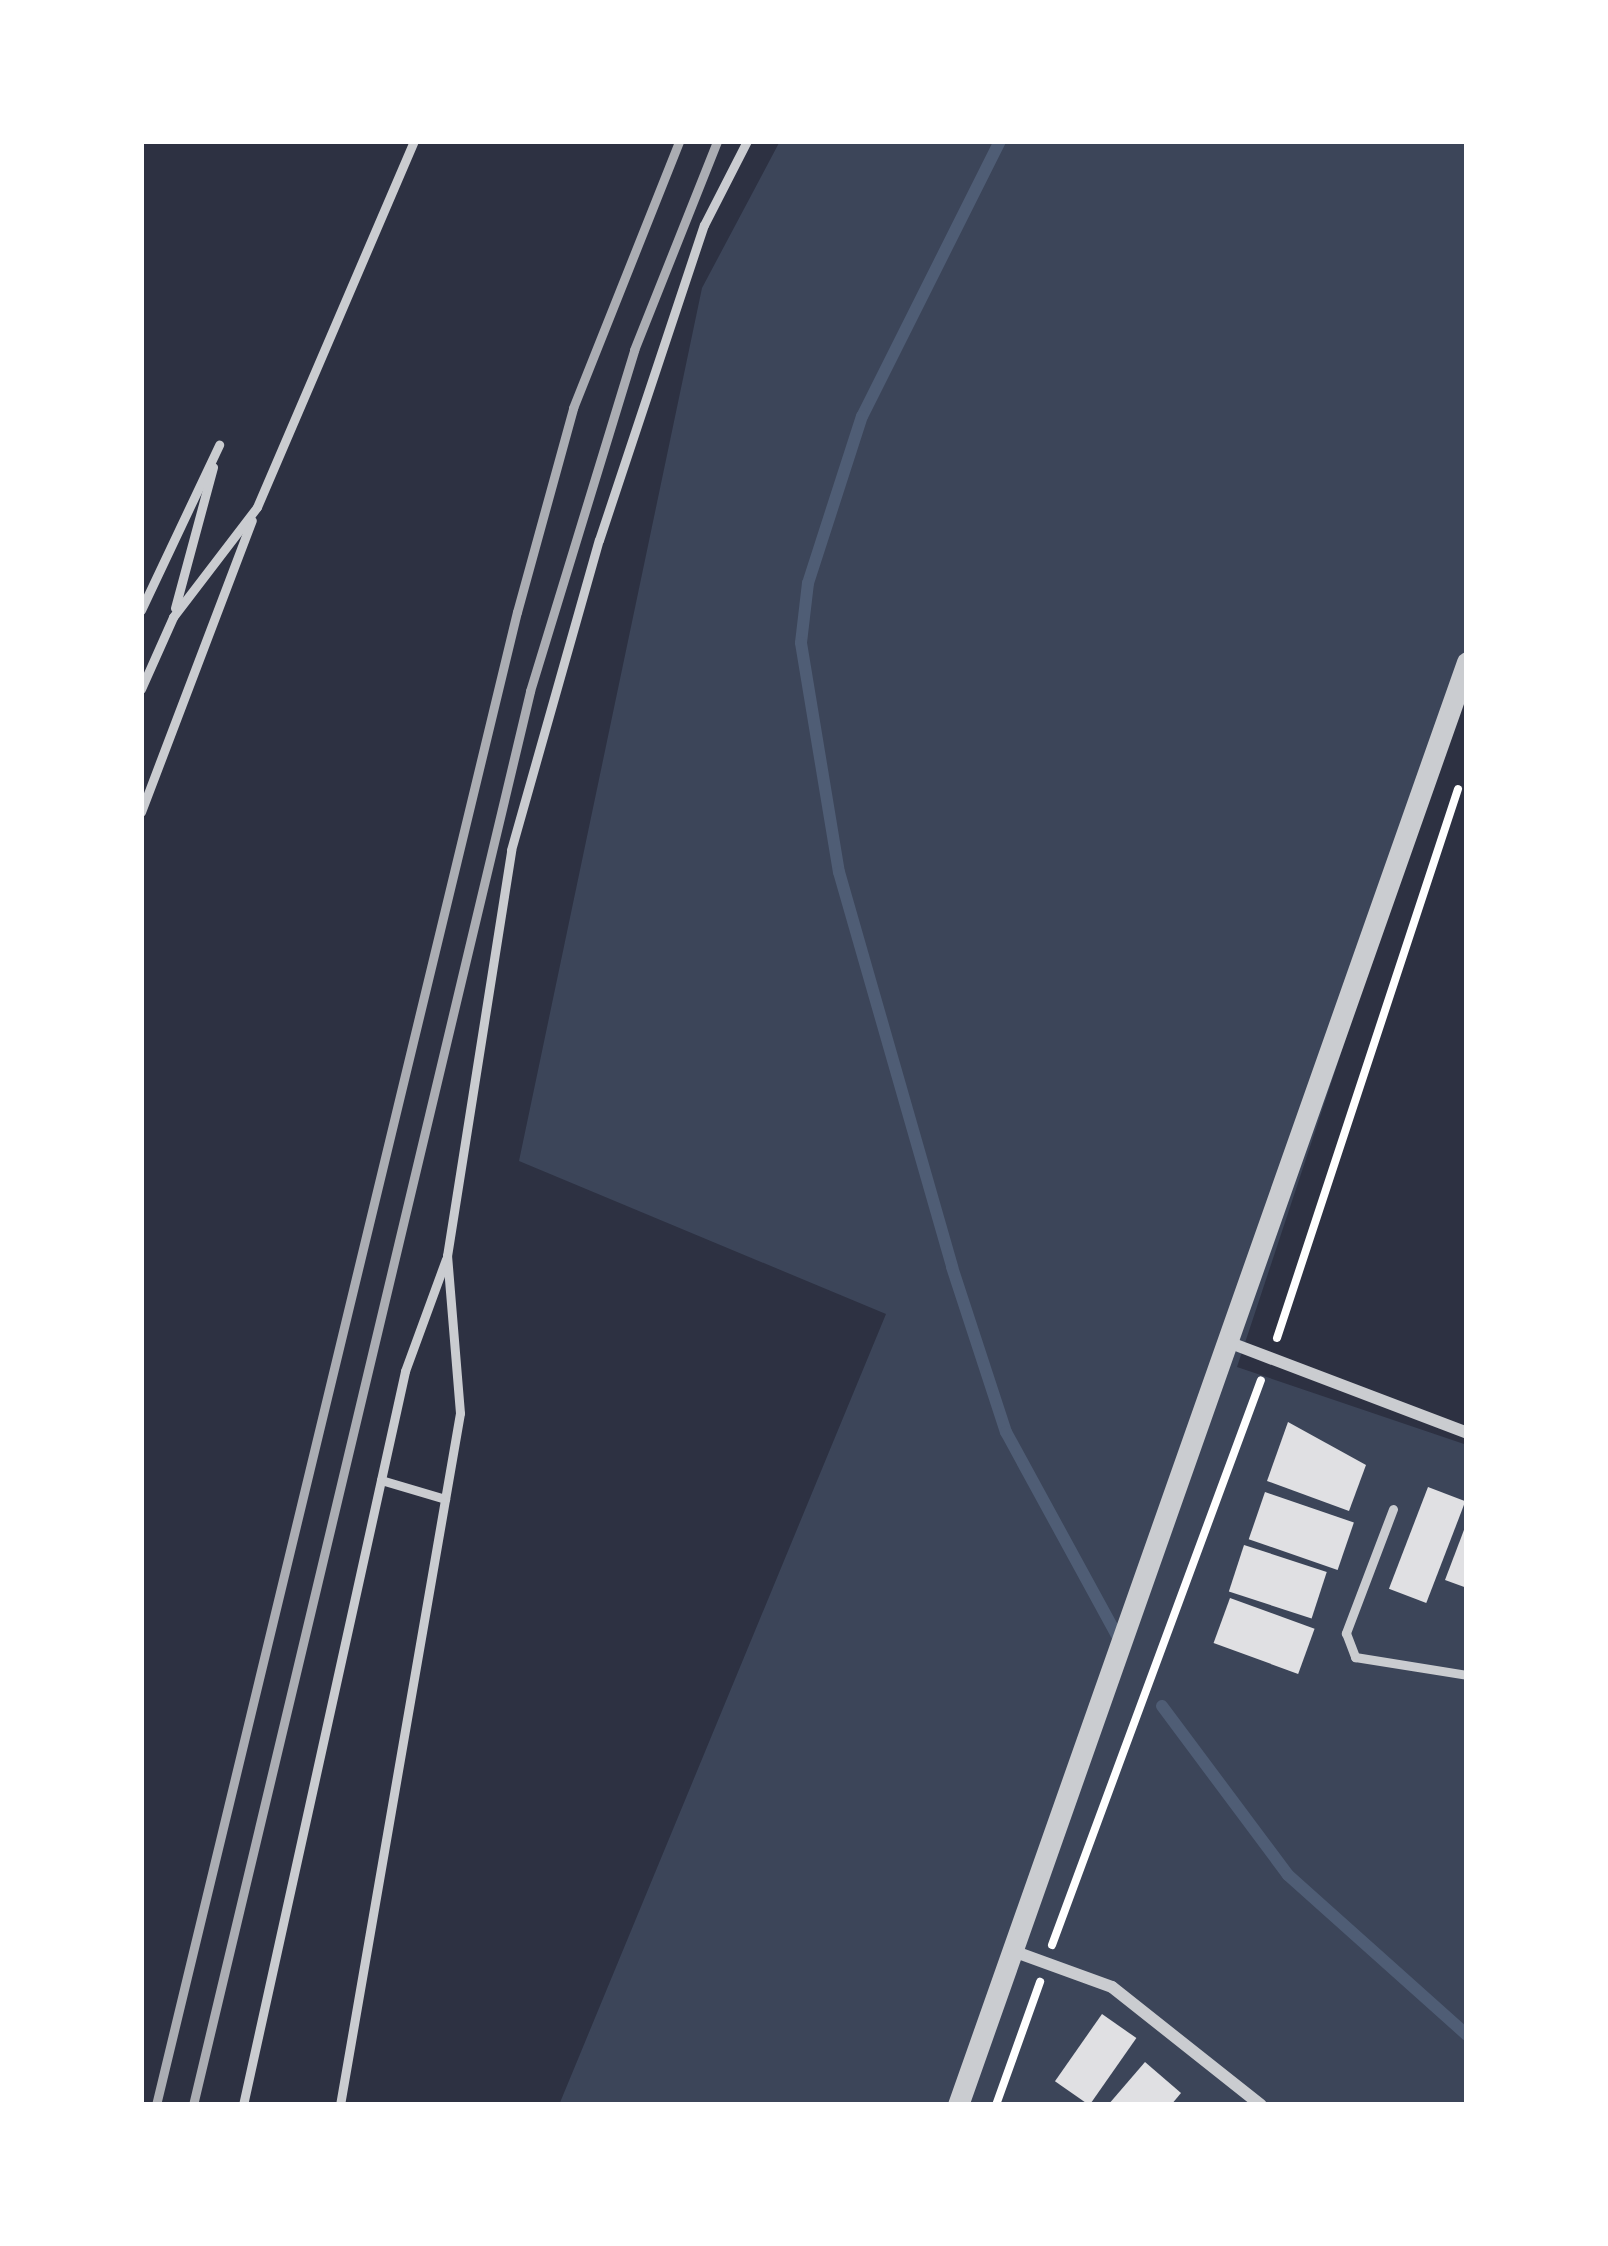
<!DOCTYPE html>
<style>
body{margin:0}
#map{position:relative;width:1608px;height:2246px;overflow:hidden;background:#2d3142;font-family:"Space Grotesk",sans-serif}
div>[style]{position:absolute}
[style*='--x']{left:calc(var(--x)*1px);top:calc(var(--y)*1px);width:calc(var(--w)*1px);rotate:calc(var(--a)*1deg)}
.green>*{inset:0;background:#3c4559}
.stream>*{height:12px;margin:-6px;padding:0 6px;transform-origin:6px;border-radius:6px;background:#4f5d75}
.building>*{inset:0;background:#e0e0e3;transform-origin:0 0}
.path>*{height:8px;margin:-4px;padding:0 4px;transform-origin:4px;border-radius:4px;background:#fff}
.service>*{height:9px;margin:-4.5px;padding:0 4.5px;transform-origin:4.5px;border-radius:4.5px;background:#caccd0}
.minor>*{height:12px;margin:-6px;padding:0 6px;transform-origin:6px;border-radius:6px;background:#caccd0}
.tertiary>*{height:21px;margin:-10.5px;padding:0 10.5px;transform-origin:10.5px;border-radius:10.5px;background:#caccd0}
.rail>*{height:9px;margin:-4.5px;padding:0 4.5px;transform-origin:4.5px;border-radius:4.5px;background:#abadb3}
span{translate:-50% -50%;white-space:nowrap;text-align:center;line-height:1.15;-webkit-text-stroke:10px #fff;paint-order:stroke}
.frame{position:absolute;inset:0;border:144px solid #fff;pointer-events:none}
</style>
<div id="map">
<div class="green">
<i style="clip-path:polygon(780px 141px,1467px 141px,1467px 673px,1237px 1367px,1467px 1445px,1467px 2105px,559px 2105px,886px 1314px,519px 1161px,702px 288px)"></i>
</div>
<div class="stream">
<i style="--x:1000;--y:141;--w:308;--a:116.6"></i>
<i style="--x:862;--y:416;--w:176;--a:107.9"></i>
<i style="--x:808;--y:583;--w:60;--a:96.7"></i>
<i style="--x:801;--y:643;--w:232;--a:80.6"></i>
<i style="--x:839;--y:872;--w:411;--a:74"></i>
<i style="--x:952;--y:1267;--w:174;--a:71.9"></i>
<i style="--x:1006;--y:1432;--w:236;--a:61.4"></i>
<i style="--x:1162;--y:1706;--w:211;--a:53.3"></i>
<i style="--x:1288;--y:1875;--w:240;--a:41.8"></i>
</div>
<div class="building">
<i style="clip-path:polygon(1288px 1422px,1366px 1465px,1349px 1511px,1267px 1481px)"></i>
<i style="left:1428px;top:1487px;width:40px;height:109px;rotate:21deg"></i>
<i style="left:1265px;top:1492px;width:94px;height:50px;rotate:19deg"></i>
<i style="clip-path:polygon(1467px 1522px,1467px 1588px,1445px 1580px)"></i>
<i style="left:1244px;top:1545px;width:87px;height:49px;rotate:18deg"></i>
<i style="left:1230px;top:1598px;width:90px;height:48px;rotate:20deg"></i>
<i style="left:1102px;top:2014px;width:42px;height:82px;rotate:35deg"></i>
<i style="clip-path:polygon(1145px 2062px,1181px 2093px,1171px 2105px,1108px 2105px)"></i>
</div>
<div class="path">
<i style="--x:1277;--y:1338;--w:578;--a:-71.75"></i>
<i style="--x:1052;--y:1945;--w:602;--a:-69.7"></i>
<i style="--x:996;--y:2105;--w:131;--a:-70.3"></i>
</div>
<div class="service">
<i style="--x:175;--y:608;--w:146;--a:-74.9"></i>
<i style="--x:141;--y:610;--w:183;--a:-64.7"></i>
<i style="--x:141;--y:689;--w:79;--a:-66"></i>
<i style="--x:173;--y:617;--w:138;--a:-52.6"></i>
<i style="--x:257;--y:507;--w:398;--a:-66.8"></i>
<i style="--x:141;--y:812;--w:312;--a:-69.2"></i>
<i style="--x:381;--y:1480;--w:67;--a:16.5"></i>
<i style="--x:1393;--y:1509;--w:133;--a:110.8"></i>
<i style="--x:1346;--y:1633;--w:26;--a:69"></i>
<i style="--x:1355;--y:1657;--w:113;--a:9.1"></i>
<i style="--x:243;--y:2105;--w:752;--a:-77.55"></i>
<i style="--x:405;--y:1371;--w:119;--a:-69.9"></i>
<i style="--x:340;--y:2105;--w:702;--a:-80.16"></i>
<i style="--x:460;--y:1413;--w:158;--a:-94.7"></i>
<i style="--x:447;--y:1256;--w:411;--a:-81"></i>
<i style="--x:511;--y:850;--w:322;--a:-74.2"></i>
<i style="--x:599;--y:540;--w:332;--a:-71.6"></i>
<i style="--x:704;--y:225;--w:94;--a:-62.9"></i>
</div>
<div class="minor">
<i style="--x:1228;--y:1342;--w:256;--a:20.8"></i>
<i style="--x:1013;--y:1951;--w:105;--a:20"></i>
<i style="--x:1112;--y:1987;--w:190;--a:38.4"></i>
</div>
<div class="tertiary">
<i style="--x:958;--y:2105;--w:1530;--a:-70.57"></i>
</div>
<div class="rail">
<i style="--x:156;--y:2105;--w:1536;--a:-76.41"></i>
<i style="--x:517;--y:612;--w:212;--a:-74.6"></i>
<i style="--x:573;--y:408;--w:287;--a:-68.3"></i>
<i style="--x:193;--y:2105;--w:1454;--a:-76.59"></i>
<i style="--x:530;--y:691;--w:357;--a:-73"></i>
<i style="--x:634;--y:350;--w:225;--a:-68.3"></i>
</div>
<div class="frame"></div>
</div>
